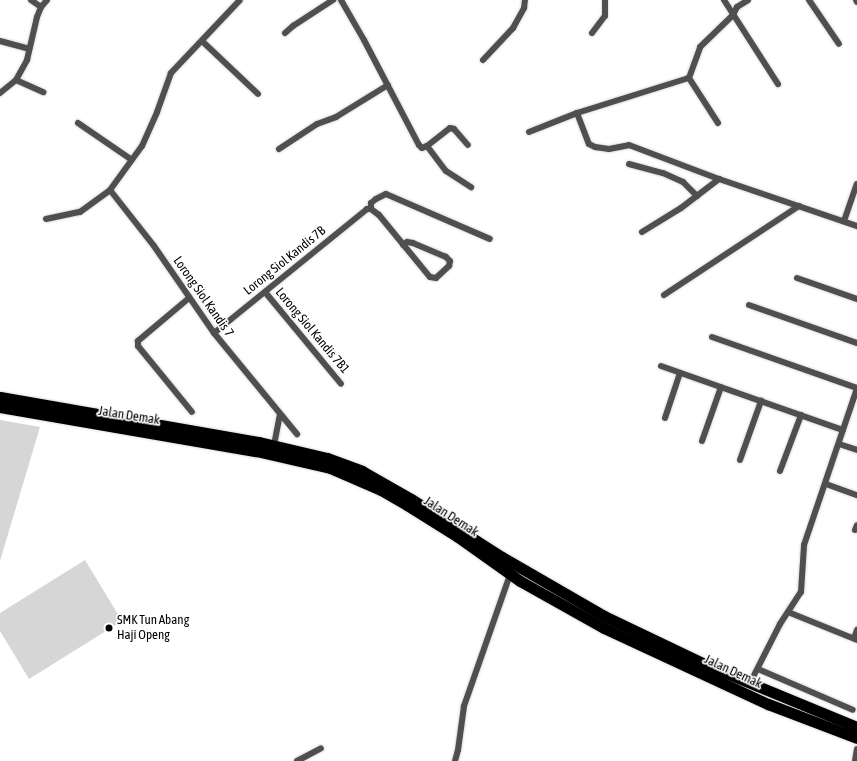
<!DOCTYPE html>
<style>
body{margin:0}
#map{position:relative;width:857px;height:761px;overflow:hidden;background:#fff;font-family:"Asap Condensed",sans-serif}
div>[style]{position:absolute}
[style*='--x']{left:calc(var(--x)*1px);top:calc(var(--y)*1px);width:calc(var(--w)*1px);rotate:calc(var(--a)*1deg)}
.green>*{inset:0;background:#d6d6d6}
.roads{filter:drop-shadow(0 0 1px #dbdbdb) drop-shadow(0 0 1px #dbdbdb)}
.street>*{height:6px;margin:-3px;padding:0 3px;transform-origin:3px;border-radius:3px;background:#4f4f4f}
.highway>*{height:11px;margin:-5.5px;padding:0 5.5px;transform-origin:5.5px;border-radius:5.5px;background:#000}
.dots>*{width:11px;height:11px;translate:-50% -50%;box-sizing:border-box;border:2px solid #fff;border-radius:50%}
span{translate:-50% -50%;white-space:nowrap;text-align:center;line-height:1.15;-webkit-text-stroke:3.5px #fff;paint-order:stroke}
.street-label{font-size:13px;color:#000}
.poi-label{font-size:13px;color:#000}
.left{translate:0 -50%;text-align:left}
</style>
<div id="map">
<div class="green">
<i style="clip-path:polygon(0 420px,40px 427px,0 561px)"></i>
<i style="clip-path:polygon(85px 560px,122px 621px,29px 679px,0 631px,0 613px)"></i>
</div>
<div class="roads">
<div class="street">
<i style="--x:31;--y:0;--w:12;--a:35"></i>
<i style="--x:341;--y:0;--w:46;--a:60.1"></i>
<i style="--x:364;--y:40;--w:119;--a:62.4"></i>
<i style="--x:419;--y:145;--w:4;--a:45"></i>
<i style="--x:422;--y:148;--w:5;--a:-22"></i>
<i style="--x:427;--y:146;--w:29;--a:-38"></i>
<i style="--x:450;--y:128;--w:4;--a:14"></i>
<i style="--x:454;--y:129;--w:21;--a:49"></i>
<i style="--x:724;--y:0;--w:100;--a:57.3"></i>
<i style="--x:809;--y:0;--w:53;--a:55.7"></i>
<i style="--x:856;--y:0;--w:2;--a:63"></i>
<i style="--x:285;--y:33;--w:11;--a:-41"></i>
<i style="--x:293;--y:26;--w:48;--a:-33"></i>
<i style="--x:592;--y:33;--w:21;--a:-53"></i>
<i style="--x:605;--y:16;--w:16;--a:-90"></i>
<i style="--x:0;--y:41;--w:30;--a:15"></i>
<i style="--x:202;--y:41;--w:77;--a:43.4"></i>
<i style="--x:483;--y:60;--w:44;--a:-46.8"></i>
<i style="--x:513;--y:28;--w:23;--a:-61"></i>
<i style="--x:524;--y:8;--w:8;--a:-83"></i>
<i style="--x:16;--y:80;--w:30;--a:24"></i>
<i style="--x:0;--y:93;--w:21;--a:-39"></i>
<i style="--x:16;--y:80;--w:23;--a:-61"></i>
<i style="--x:27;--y:60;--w:44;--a:-76.9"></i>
<i style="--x:37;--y:17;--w:11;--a:-68"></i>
<i style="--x:41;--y:7;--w:9;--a:-49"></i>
<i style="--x:577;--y:113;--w:33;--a:69"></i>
<i style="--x:589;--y:144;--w:7;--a:27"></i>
<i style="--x:595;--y:147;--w:14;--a:8"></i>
<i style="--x:609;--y:149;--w:20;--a:-11"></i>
<i style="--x:629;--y:145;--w:96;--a:20.7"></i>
<i style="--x:719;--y:179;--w:146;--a:18.8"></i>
<i style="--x:78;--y:123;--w:65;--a:34.4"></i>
<i style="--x:718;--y:123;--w:54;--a:-122.8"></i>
<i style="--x:689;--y:78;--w:33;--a:-70"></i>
<i style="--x:700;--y:47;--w:46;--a:-44.1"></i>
<i style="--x:733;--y:15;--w:9;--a:-63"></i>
<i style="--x:737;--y:7;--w:13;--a:-32"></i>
<i style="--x:529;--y:132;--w:52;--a:-21.6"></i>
<i style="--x:577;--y:113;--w:117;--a:-17.4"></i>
<i style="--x:427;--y:146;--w:31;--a:53"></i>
<i style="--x:446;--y:171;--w:30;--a:33"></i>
<i style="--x:279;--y:149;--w:45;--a:-33.3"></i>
<i style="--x:317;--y:124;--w:20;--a:-20"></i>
<i style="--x:336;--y:117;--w:61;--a:-31.6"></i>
<i style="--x:629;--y:164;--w:35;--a:15"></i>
<i style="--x:663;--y:173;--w:22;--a:24"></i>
<i style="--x:683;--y:182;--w:20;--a:45"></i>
<i style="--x:110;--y:190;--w:71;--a:51.8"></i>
<i style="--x:154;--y:246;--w:106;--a:55.4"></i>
<i style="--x:214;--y:333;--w:131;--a:50.6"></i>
<i style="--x:371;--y:209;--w:10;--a:37"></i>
<i style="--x:379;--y:215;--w:80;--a:50.6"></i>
<i style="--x:430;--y:277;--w:6;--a:9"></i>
<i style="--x:436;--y:278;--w:18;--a:-43"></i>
<i style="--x:449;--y:266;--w:5;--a:-79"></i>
<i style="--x:450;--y:261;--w:6;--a:-135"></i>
<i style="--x:446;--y:257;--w:36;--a:-157"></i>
<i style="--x:413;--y:243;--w:6;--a:-171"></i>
<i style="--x:407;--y:242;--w:5;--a:143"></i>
<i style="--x:371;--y:209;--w:6;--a:-90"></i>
<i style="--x:371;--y:203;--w:6;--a:-39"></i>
<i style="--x:376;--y:199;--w:11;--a:-27"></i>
<i style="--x:386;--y:194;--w:113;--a:23.4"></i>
<i style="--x:46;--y:219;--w:35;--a:-12"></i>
<i style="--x:80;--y:212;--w:37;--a:-36"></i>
<i style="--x:110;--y:190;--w:54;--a:-54"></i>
<i style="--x:142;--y:146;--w:37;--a:-66"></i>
<i style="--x:157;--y:112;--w:41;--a:-70.3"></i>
<i style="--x:171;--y:73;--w:100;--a:-46.6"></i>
<i style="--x:844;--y:221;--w:39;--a:-71"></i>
<i style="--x:642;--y:232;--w:46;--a:-31.6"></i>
<i style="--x:681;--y:208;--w:48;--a:-37.3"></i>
<i style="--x:797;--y:278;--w:64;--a:19.3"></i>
<i style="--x:265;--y:292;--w:119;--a:50.4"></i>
<i style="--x:664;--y:295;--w:162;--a:-33.4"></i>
<i style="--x:189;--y:298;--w:67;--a:139.9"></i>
<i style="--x:138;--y:341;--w:5;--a:90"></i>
<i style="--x:138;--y:346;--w:85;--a:50.7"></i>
<i style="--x:749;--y:305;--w:114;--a:19.4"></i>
<i style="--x:214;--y:333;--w:197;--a:-39"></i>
<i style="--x:367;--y:209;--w:4;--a:0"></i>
<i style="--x:712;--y:337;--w:154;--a:19.4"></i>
<i style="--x:661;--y:366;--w:193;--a:19.4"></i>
<i style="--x:665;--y:418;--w:47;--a:-71.6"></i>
<i style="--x:702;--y:441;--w:57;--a:-70.6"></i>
<i style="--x:839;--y:444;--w:19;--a:18"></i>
<i style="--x:274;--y:445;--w:31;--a:-79"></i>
<i style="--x:740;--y:460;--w:63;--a:-70.4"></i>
<i style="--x:780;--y:471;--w:60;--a:-69.4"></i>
<i style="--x:826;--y:484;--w:33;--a:20"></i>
<i style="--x:855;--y:530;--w:5;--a:-68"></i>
<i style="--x:788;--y:612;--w:74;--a:22.1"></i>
<i style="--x:854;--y:638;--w:9;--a:-69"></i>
<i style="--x:758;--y:669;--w:103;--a:23.3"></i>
<i style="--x:750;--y:683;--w:66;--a:-63"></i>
<i style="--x:780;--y:624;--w:38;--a:-57"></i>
<i style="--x:801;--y:592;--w:47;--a:-86.3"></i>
<i style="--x:804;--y:545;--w:166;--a:-71.3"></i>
<i style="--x:297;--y:761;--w:27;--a:-28"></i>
<i style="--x:455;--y:761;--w:11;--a:-75"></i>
<i style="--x:458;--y:750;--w:44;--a:-82.2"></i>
<i style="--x:464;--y:706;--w:139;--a:-70.7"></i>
<i style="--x:855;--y:761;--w:12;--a:-81"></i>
</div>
<div class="highway">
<i style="--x:0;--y:397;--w:263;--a:9.9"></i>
<i style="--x:259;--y:442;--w:70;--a:13.2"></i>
<i style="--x:327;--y:458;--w:37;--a:20"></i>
<i style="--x:362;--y:471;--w:56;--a:29.7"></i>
<i style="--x:411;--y:499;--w:108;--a:32.5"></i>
<i style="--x:502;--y:557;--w:118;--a:30"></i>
<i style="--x:604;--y:616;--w:116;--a:25.5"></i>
<i style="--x:709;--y:666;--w:160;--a:22.4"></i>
<i style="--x:0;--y:407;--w:260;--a:9.8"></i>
<i style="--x:256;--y:451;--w:76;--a:12.9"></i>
<i style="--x:330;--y:468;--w:56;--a:23.3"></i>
<i style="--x:381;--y:490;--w:30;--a:30"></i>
<i style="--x:407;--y:505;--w:60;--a:32.1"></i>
<i style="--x:458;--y:537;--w:76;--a:35.4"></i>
<i style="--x:520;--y:581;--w:96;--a:29.2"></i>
<i style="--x:604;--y:628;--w:181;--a:24.9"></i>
<i style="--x:768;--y:704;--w:95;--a:20.9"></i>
</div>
</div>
<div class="dots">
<i style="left:109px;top:628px;background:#000"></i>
</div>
<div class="street-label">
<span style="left:285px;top:261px;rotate:-39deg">Lorong Siol Kandis 7B</span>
<span style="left:203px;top:297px;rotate:55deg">Lorong Siol Kandis 7</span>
<span style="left:312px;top:331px;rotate:50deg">Lorong Siol Kandis 7B1</span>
<span style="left:129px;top:416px;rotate:9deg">Jalan Demak</span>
<span style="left:451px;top:517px;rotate:33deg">Jalan Demak</span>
<span style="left:733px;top:672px;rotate:25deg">Jalan Demak</span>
</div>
<div class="poi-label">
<span class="left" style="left:117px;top:628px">SMK Tun Abang<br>Haji Openg</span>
</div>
</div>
